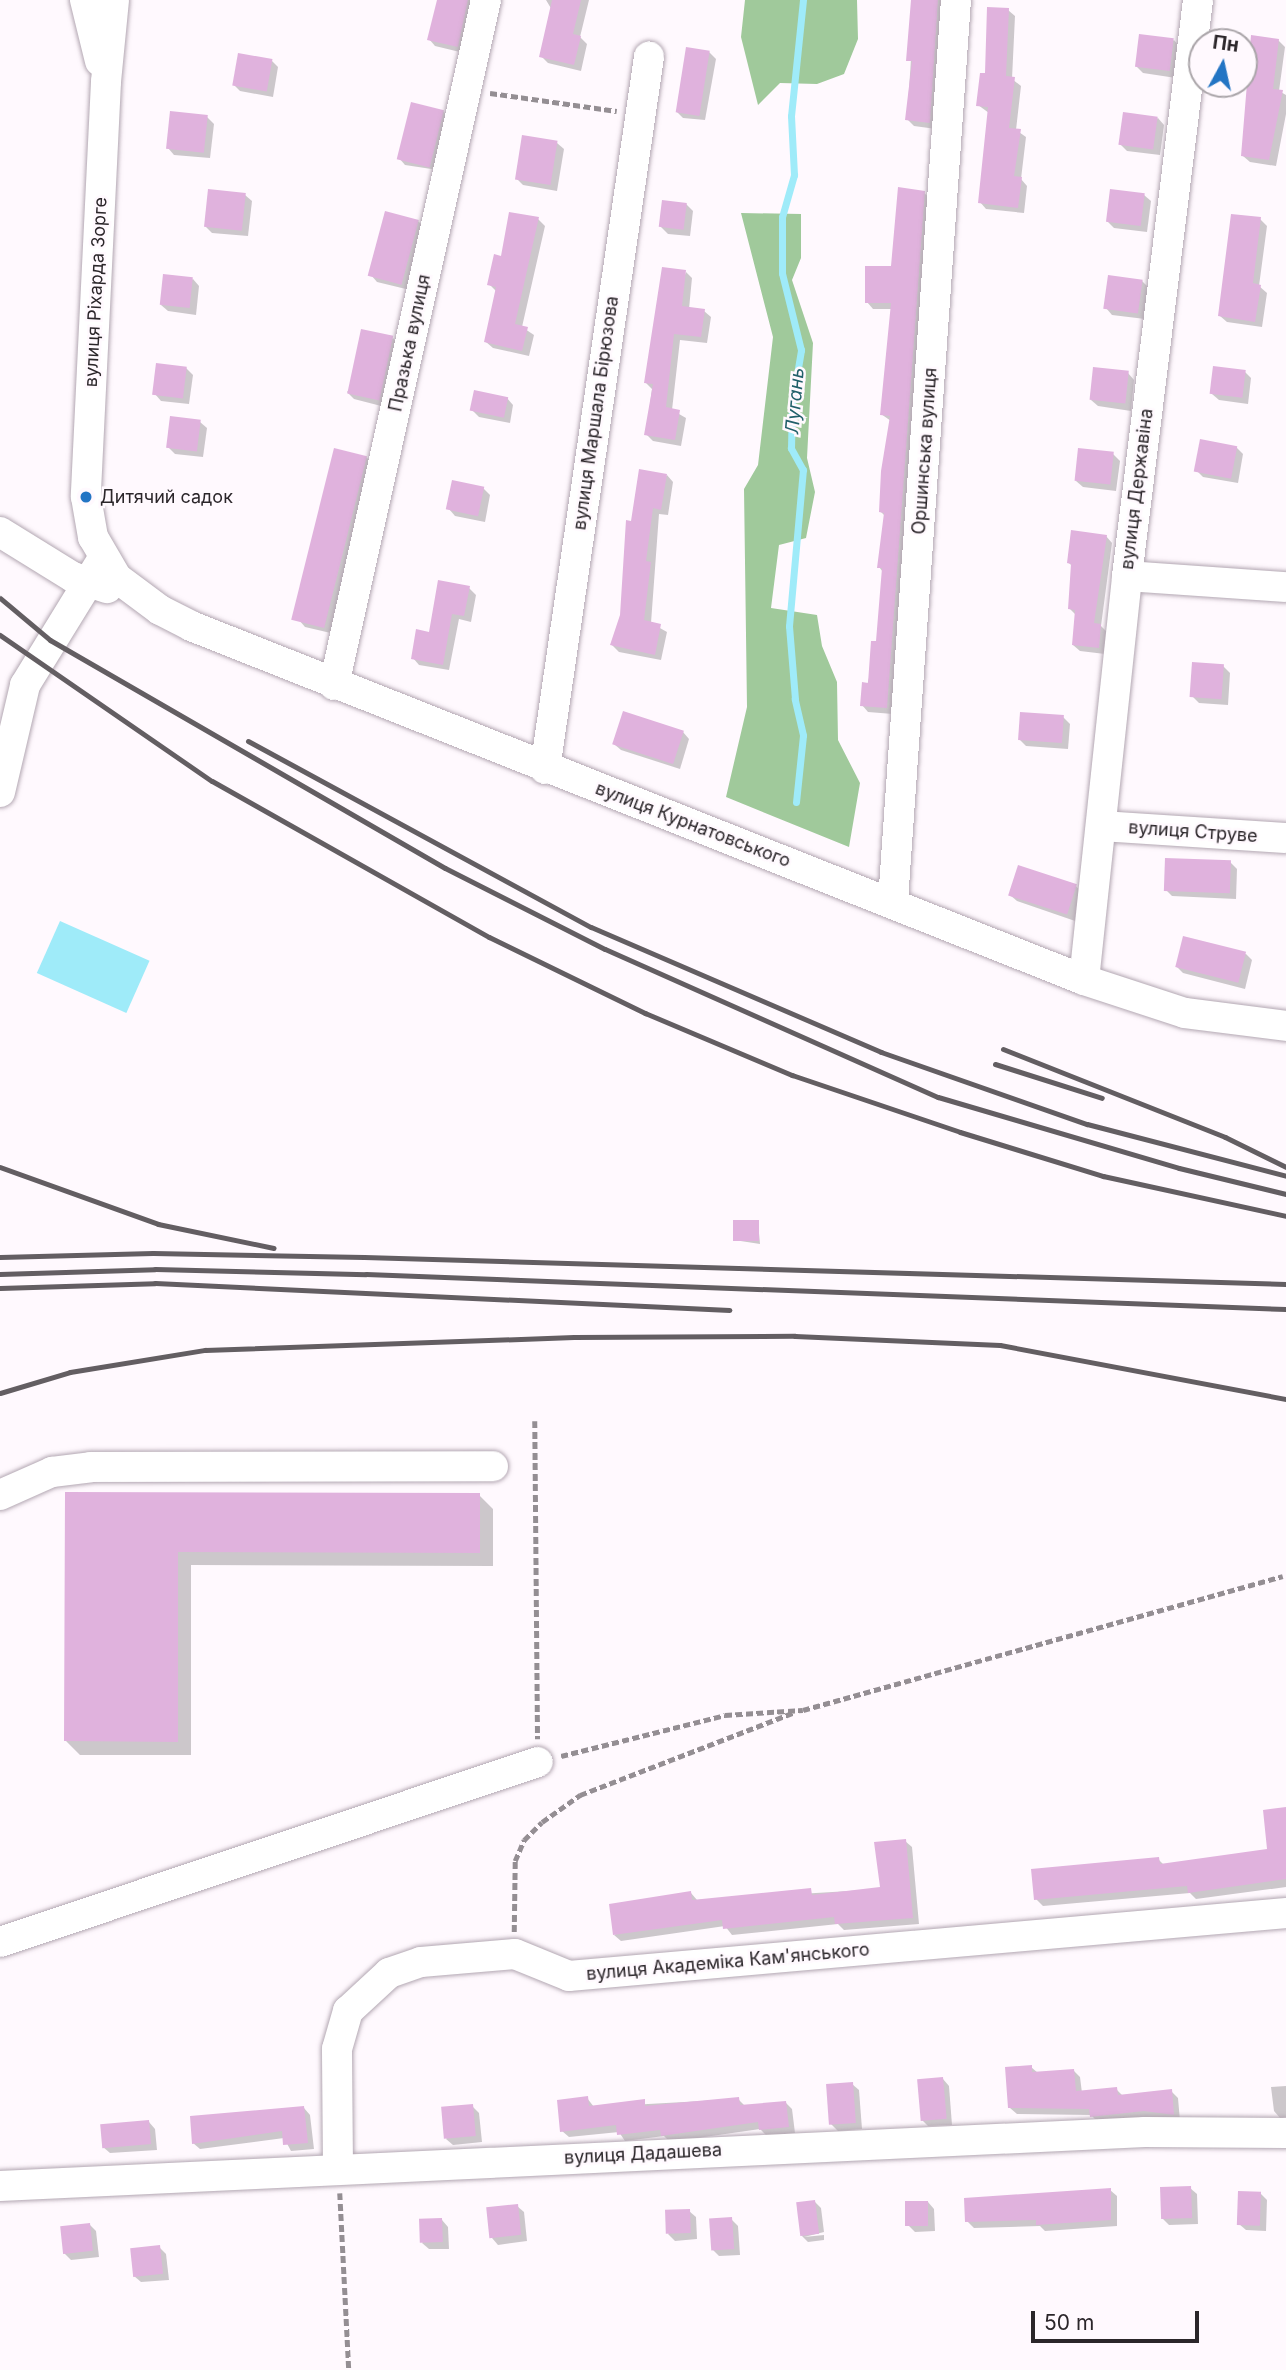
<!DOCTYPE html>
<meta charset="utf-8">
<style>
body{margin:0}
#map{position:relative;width:1286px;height:2370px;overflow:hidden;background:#fff9fe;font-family:Inter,sans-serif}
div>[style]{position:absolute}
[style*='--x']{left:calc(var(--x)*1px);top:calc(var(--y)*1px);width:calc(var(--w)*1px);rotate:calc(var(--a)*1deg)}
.forest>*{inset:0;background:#a0c99b}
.water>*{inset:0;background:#9febf9;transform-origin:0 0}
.shadow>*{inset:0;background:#0003}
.stream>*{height:7px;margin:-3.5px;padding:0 3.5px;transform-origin:3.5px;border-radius:3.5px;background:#9febf9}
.building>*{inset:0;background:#e0b2dd;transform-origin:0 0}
.path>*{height:4.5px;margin-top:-2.25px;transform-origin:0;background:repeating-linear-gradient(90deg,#948e93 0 7px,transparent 0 10.5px)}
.roads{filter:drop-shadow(0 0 2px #b3a7b2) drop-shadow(0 0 2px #b3a7b2)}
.minor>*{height:30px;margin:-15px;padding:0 15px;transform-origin:15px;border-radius:15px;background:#fff}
.rail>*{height:5px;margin:-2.5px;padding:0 2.5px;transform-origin:2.5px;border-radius:2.5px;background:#635e62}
.dots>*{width:19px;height:19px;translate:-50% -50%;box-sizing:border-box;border:4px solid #fff9fe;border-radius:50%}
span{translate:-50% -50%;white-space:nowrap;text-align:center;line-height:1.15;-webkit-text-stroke:5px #fff9fe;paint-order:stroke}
.street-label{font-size:18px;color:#2b262a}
.poi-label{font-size:18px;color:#2b262a}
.left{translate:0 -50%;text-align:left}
.water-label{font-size:19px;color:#21606a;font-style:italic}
.north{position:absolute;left:1188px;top:28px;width:70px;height:70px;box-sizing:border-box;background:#fff9fe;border:2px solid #aaa5a9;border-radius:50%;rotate:8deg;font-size:19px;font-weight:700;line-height:28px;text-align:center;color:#2b262a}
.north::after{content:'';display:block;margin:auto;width:24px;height:32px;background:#2375c4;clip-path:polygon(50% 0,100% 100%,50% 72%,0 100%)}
.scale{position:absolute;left:1031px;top:2311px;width:168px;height:32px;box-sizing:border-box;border:4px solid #2b262a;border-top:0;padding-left:9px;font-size:21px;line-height:24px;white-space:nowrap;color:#2b262a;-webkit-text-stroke:5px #fff9fe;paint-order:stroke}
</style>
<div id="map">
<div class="forest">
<i style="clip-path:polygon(745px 0,857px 0,858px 39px,844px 74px,817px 84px,780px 83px,758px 105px,741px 37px)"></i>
<i style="clip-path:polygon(741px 213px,801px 214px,801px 258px,792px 280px,813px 343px,807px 458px,815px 492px,806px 538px,779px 545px,771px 608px,817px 615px,822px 646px,837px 682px,838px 740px,860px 783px,849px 847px,726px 797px,747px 707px,744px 489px,758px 465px,773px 337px)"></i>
</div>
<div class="water">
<i style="left:60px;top:921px;width:98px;height:57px;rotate:24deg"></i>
</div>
<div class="shadow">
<i style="clip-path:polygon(439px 0,477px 0,464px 53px,435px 46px,429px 39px)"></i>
<i style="clip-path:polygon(546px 0,589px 0,580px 37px,587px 44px,581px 71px,548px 63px,541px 56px,552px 10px)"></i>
<i style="clip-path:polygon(915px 0,948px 0,936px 129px,914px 126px,907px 119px)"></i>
<i style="clip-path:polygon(1008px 10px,1015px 16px,1012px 79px,1021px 86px,1016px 130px,1026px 137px,1021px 179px,1027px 186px,1024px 213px,986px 209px,980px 202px,989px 113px,978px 105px)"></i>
<i style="clip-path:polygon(1174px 40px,1180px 47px,1176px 78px,1143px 73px,1137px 67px)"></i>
<i style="clip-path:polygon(1278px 40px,1285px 47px,1279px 91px,1286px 95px,1286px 114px,1276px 166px,1250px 162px,1243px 156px)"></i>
<i style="clip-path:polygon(709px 52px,716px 59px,705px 120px,683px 118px,676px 111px)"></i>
<i style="clip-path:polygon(271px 60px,278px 67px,273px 97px,240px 91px,234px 85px)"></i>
<i style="clip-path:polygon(443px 111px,449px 118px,438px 170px,405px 165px,399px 158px)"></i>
<i style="clip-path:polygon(207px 117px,214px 124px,210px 158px,174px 155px,168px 148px)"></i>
<i style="clip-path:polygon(1158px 118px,1164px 125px,1160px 155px,1127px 151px,1121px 145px)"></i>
<i style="clip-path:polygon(557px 143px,564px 149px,557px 191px,523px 185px,516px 178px)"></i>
<i style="clip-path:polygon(924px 193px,931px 199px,893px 714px,868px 712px,862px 705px,878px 643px,883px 572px,879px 567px,885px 516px,881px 512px,891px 421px,881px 414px,892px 309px,873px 309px,867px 302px,892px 268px)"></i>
<i style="clip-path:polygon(245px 195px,252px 201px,248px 236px,212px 233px,205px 226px)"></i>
<i style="clip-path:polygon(1144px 195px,1151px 201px,1147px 232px,1114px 228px,1107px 221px)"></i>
<i style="clip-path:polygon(686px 204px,693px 211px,690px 236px,668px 234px,661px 227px)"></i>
<i style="clip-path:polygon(538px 219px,545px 226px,522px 327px,534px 335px,529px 356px,493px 348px,486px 342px,497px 292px,489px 284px,503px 258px)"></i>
<i style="clip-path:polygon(1260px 219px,1267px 226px,1259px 286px,1267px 293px,1262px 327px,1227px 322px,1220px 316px)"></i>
<i style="clip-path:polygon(418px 221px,425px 228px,410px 290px,377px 282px,371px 275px)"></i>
<i style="clip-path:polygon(686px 272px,692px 278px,689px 309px,704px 311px,711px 317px,707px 343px,680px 340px,672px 410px,686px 418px,681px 446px,653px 441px,646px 434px,652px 389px,646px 383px)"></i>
<i style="clip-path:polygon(193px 279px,199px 286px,196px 315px,168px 311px,161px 305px)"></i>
<i style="clip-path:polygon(1142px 281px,1149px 288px,1145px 319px,1112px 315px,1106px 308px)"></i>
<i style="clip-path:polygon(393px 338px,399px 345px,385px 407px,354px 399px,347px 392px)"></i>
<i style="clip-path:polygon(186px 368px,193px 375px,189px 404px,161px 401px,155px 394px)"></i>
<i style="clip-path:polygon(1245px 372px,1251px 378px,1248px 404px,1219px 400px,1212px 394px)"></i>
<i style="clip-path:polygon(1128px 373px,1134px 380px,1131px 411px,1098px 406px,1091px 400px)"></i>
<i style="clip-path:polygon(507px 398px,513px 405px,510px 423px,479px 417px,472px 410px)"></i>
<i style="clip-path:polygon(200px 422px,207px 428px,203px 457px,175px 454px,168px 447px)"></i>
<i style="clip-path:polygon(1236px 447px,1243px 454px,1238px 483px,1203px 477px,1196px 470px)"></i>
<i style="clip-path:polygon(1113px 454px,1120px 461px,1116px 491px,1083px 487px,1076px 481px)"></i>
<i style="clip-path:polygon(366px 457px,373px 464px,335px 634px,305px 627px,299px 620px)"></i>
<i style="clip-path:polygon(667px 475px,673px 482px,668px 515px,659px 514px,651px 623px,667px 632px,661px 660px,619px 652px,612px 645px,622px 615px,632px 523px)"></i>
<i style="clip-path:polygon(483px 488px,490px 495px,485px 522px,455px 516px,449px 509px)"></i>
<i style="clip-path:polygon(1106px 536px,1112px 543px,1101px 626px,1107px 632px,1105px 654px,1080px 651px,1073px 645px,1076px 615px,1070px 609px,1073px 567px,1069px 563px)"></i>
<i style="clip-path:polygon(469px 588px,476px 595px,471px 622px,459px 619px,449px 670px,419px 665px,413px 658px)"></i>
<i style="clip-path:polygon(1223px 666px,1230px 673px,1228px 705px,1199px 703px,1192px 696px)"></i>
<i style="clip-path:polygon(1063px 717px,1070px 724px,1068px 749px,1026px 746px,1019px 739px)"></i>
<i style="clip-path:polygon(683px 732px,689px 739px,680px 769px,621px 750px,614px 744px)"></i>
<i style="clip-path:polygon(1230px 862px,1237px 869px,1236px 899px,1172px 896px,1166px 890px)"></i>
<i style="clip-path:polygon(1076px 886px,1082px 893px,1078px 922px,1017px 901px,1010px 895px)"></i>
<i style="clip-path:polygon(1246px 954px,1252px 960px,1245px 989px,1183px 973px,1176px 966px)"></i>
<i style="clip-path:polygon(758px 1222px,760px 1244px,734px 1240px)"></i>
<i style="clip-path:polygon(66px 1494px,479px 1495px,493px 1509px,493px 1566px,191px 1565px,191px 1755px,80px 1755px,66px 1741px)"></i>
<i style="clip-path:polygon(1286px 1809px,1286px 1887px,1196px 1899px,1190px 1893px,1043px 1906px,1036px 1899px,1158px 1859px,1165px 1866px,1269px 1851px)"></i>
<i style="clip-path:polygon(905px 1841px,912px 1847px,919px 1924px,844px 1930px,838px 1924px,732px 1935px,725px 1926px,621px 1941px,614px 1935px,691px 1893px,697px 1900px,882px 1889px)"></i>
<i style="clip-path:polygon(1031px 2067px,1038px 2073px,1074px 2071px,1080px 2077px,1082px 2093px,1116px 2089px,1123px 2096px,1171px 2091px,1178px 2098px,1180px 2121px,1098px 2122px,1091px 2115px,1017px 2114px,1010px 2108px)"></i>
<i style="clip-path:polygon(943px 2079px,949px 2086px,952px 2125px,928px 2126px,922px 2120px)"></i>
<i style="clip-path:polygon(852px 2084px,859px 2090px,862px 2129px,838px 2131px,831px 2124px)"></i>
<i style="clip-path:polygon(1286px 2086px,1286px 2117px,1280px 2118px,1274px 2111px,1271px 2087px)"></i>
<i style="clip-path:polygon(587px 2098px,594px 2107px,738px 2099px,746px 2107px,786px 2103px,792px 2109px,795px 2133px,767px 2136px,760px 2129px,670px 2142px,664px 2136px,625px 2141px,619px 2132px,569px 2137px,562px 2131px)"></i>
<i style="clip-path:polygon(472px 2106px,479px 2113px,482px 2142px,453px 2145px,446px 2139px)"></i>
<i style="clip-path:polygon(304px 2108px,310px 2115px,314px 2149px,291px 2151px,284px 2138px,200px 2149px,193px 2143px)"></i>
<i style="clip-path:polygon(149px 2122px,155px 2129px,157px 2150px,110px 2153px,103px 2147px)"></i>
<i style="clip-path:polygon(1190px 2188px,1197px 2194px,1198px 2224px,1169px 2225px,1162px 2218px)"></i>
<i style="clip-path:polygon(1110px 2190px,1117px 2196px,1117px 2226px,1045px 2231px,1040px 2226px,974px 2228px,967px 2221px)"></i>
<i style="clip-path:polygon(1260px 2193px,1267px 2200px,1266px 2231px,1246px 2230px,1239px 2224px)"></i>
<i style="clip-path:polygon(815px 2202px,821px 2208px,824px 2232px,804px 2237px,824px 2235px,824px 2240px,808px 2242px,801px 2235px)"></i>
<i style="clip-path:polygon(928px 2202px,934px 2209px,935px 2231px,915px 2232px,908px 2225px)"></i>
<i style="clip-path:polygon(517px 2206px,524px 2212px,527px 2241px,498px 2245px,492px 2238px)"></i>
<i style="clip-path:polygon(689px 2211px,696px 2217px,697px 2239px,675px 2241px,668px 2234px)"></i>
<i style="clip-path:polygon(731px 2219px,738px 2226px,740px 2255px,719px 2256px,713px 2250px)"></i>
<i style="clip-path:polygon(442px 2220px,448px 2227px,449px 2249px,429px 2249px,422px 2243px)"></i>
<i style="clip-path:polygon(89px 2224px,96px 2231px,99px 2257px,71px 2260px,64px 2253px)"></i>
<i style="clip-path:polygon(159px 2247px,166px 2254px,169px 2280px,141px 2282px,134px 2276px)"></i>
</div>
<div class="stream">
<i style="--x:796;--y:802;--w:67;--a:-84"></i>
<i style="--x:803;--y:735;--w:37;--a:-103"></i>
<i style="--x:795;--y:699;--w:73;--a:-94.7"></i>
<i style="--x:789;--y:626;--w:157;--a:-84.9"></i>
<i style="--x:803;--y:470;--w:25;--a:-119"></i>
<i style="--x:791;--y:448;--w:44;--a:-88.7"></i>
<i style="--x:792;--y:404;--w:55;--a:-80.5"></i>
<i style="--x:801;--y:350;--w:79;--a:-103.9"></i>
<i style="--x:782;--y:273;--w:56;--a:-90"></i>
<i style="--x:782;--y:217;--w:44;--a:-74.1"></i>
<i style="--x:794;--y:175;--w:59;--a:-92.9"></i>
<i style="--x:791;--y:116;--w:117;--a:-84.1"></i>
</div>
<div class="building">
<i style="clip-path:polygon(437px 0,468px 0,458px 47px,427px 40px)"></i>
<i style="clip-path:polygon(552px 0,581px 0,573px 34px,581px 36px,574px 65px,539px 57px)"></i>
<i style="clip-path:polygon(911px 0,938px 0,930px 123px,905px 120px,912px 61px,906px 61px)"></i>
<i style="clip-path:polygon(987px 7px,1009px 8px,1006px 76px,1015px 77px,1009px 128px,1021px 129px,1014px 176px,1022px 177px,1018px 208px,978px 203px,988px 107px,976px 106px,980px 73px,985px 73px)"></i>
<i style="left:1139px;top:34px;width:35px;height:33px;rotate:7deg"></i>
<i style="clip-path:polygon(1251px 35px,1279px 39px,1273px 89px,1283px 90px,1269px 160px,1241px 156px)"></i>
<i style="left:686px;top:47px;width:24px;height:66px;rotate:9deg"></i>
<i style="left:238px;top:53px;width:35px;height:33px;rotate:10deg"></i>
<i style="left:411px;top:102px;width:34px;height:59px;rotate:14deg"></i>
<i style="left:170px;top:111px;width:38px;height:38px;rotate:6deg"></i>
<i style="left:1123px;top:112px;width:35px;height:33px;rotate:8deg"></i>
<i style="left:522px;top:135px;width:36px;height:45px;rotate:9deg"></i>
<i style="clip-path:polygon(898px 187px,925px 191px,887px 708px,860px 706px,862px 682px,868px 683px,871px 641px,876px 641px,882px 568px,877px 568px,884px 513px,879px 512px,881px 471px,890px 416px,880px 415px,891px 303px,865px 303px,865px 266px,891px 266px)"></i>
<i style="left:208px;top:189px;width:38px;height:38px;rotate:6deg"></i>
<i style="left:1110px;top:189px;width:35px;height:33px;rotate:7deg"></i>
<i style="left:662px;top:200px;width:25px;height:27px;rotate:7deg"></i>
<i style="left:385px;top:211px;width:35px;height:67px;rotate:15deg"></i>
<i style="clip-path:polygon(509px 212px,539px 217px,515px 324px,528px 327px,522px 351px,484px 342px,496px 287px,487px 285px,494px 254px,501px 256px)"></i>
<i style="clip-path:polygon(1231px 214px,1261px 217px,1253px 283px,1261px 285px,1255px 322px,1218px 316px)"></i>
<i style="clip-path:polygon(662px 267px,686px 270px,682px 306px,705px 309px,701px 337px,674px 334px,666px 407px,680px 410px,675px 440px,644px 435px,653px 384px,644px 383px)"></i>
<i style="left:163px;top:274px;width:30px;height:31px;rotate:6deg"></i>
<i style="left:1108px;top:275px;width:35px;height:34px;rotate:8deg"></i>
<i style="left:361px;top:329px;width:33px;height:66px;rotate:12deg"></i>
<i style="left:156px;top:363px;width:31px;height:32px;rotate:7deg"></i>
<i style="left:1213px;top:366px;width:33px;height:28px;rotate:7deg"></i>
<i style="left:1093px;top:367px;width:36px;height:33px;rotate:6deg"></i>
<i style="left:474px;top:390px;width:35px;height:21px;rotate:12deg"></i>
<i style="left:170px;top:416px;width:31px;height:32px;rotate:7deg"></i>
<i style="left:1200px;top:439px;width:38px;height:33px;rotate:11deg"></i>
<i style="left:334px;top:448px;width:34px;height:177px;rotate:14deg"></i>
<i style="left:1078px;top:448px;width:36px;height:33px;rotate:6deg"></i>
<i style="clip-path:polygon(639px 469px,667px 474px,661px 510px,653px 508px,646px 561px,651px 562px,644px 620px,661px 624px,655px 655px,610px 645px,620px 615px,626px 520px,631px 521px)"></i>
<i style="left:452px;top:480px;width:33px;height:30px;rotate:12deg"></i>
<i style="clip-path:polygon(1071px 530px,1107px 535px,1094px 623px,1101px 624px,1099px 648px,1072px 645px,1075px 610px,1068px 609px,1071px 564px,1067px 563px)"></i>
<i style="clip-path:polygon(438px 580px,470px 586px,464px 616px,452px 614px,443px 665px,411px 659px,416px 629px,429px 632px)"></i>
<i style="left:1192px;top:662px;width:32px;height:35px;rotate:4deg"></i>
<i style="left:623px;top:711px;width:64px;height:35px;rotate:18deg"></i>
<i style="left:1020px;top:712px;width:44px;height:28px;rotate:4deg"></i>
<i style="left:1165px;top:858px;width:66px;height:33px;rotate:2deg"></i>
<i style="left:1018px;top:865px;width:62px;height:32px;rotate:18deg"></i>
<i style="left:1183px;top:936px;width:65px;height:32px;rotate:14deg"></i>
<i style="left:733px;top:1220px;width:26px;height:21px"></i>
<i style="clip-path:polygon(65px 1492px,480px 1493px,480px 1553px,178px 1552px,178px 1742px,64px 1741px)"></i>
<i style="clip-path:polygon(1286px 1807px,1286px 1879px,1188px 1893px,1187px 1886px,1034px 1900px,1031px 1869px,1159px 1857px,1160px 1864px,1267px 1849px,1263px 1810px)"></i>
<i style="clip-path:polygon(906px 1839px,913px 1918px,835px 1924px,834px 1917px,723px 1929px,722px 1920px,613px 1935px,609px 1904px,691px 1891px,692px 1900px,811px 1888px,812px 1895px,880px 1887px,874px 1842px)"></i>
<i style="clip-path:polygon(1032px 2065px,1032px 2072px,1074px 2069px,1076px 2091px,1117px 2087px,1118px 2095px,1172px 2089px,1174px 2115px,1144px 2111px,1090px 2117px,1089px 2109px,1008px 2108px,1005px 2067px)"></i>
<i style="left:943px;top:2077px;width:42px;height:26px;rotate:85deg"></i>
<i style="left:853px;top:2082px;width:41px;height:27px;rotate:86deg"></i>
<i style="clip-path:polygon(588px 2096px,589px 2106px,645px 2099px,645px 2106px,739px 2097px,740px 2105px,786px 2101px,789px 2127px,759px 2130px,758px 2122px,661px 2136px,660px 2130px,617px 2135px,616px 2125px,560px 2132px,557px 2100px)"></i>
<i style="left:473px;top:2104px;width:32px;height:32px;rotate:85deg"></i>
<i style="clip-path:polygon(304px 2106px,308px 2143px,283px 2145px,282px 2131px,192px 2144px,190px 2116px)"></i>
<i style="left:149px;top:2120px;width:24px;height:49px;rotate:85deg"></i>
<i style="left:1191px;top:2186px;width:32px;height:31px;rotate:88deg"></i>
<i style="clip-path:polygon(1111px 2188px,1111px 2220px,1036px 2225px,1036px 2220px,965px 2222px,964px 2198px)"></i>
<i style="left:1238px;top:2191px;width:23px;height:34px;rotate:2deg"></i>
<i style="left:815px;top:2200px;width:34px;height:19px;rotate:83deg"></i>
<i style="left:905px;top:2201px;width:23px;height:25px"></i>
<i style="left:518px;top:2204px;width:31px;height:32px;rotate:84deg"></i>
<i style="left:690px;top:2209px;width:24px;height:25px;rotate:88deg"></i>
<i style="left:732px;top:2217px;width:32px;height:23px;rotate:86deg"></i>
<i style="left:442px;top:2218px;width:24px;height:23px;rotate:88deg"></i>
<i style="left:90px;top:2223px;width:28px;height:30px;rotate:84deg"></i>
<i style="left:160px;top:2245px;width:29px;height:30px;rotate:84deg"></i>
</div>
<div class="path">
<i style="--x:490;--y:93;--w:128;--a:8.1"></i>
<i style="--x:535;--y:1421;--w:318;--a:89.5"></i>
<i style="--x:561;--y:1756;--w:169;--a:-14"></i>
<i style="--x:725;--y:1715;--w:78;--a:-3.7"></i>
<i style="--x:803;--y:1710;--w:498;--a:-15.6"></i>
<i style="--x:514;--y:1932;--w:71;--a:-89.2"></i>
<i style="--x:515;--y:1861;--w:23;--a:-67"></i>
<i style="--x:524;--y:1840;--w:25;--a:-45"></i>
<i style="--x:542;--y:1822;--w:47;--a:-35.4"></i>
<i style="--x:580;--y:1795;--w:230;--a:-21.1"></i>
<i style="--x:340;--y:2193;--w:177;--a:87.1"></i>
</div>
<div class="roads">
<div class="minor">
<i style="--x:85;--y:0;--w:63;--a:76.2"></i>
<i style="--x:114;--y:0;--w:82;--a:95.6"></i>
<i style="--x:106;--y:82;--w:415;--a:92.8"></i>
<i style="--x:86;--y:497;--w:41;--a:80.1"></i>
<i style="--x:93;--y:537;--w:48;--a:59.7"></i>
<i style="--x:117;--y:578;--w:54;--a:36.7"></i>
<i style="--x:160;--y:610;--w:35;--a:27"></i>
<i style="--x:191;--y:626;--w:961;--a:21.62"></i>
<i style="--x:1084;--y:980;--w:106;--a:18.1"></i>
<i style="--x:1185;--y:1013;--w:102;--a:7.3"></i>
<i style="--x:0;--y:532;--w:86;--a:31.7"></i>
<i style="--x:73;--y:577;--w:36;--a:18"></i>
<i style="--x:1127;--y:576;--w:159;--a:4"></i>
<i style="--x:334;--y:685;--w:702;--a:-77.49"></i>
<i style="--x:545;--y:769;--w:720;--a:-81.69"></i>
<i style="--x:0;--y:792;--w:110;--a:-76.8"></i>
<i style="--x:25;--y:685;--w:149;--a:-58.4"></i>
<i style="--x:1101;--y:826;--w:185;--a:3.7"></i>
<i style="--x:893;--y:901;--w:903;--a:-86"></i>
<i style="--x:1084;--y:980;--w:406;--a:-83.9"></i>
<i style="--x:1127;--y:576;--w:580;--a:-82.97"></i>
<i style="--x:0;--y:1495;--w:57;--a:-23.9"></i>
<i style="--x:52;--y:1472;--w:39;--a:-7"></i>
<i style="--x:91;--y:1467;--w:402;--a:-0.1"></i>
<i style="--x:0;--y:1942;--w:567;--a:-18.5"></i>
<i style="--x:338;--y:2168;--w:119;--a:-90.5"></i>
<i style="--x:337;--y:2049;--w:40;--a:-74"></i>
<i style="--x:348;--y:2011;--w:56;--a:-42.8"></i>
<i style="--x:389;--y:1973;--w:34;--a:-19"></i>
<i style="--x:421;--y:1962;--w:94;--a:-4.9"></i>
<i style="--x:515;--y:1954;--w:58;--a:22.2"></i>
<i style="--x:569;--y:1976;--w:720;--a:-5.02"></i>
<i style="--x:0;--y:2186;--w:1146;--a:-2.7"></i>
<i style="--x:1145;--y:2132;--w:141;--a:0.4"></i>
</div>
</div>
<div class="rail">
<i style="--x:0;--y:598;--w:65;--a:40"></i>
<i style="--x:50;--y:640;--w:456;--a:30"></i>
<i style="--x:445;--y:868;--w:179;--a:26.9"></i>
<i style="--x:605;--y:949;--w:364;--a:24"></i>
<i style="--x:938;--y:1097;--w:251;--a:16.4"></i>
<i style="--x:1179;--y:1168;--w:110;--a:13.7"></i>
<i style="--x:0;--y:635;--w:257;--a:34.6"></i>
<i style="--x:212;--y:781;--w:318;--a:29.4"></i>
<i style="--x:489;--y:937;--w:174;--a:26"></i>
<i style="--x:645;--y:1013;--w:160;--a:22.9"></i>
<i style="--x:792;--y:1075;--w:177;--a:18.7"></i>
<i style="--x:960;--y:1132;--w:150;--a:17.1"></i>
<i style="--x:1103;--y:1176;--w:187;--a:12.3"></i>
<i style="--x:248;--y:741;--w:390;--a:28.5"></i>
<i style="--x:591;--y:927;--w:316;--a:23.3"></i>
<i style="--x:881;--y:1052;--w:218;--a:19.3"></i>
<i style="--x:1087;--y:1124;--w:206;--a:14.6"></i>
<i style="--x:1003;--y:1049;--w:239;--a:21.6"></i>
<i style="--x:1225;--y:1137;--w:68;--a:26.2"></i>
<i style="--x:995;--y:1064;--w:112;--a:17.6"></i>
<i style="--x:0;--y:1167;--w:168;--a:19.8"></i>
<i style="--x:158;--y:1224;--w:118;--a:11.7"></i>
<i style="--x:0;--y:1257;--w:153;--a:-1.5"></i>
<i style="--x:153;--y:1253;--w:211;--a:1.1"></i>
<i style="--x:364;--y:1257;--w:922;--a:1.68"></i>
<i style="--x:0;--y:1274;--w:155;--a:-1.8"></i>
<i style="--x:155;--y:1269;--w:211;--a:1.4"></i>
<i style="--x:366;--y:1274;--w:921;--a:2.18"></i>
<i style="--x:0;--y:1288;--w:155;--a:-1.8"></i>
<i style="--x:155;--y:1283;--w:575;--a:2.69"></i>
<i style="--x:0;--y:1393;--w:73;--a:-16.7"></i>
<i style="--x:70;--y:1372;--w:137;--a:-9.3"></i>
<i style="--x:205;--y:1350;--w:369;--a:-2"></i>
<i style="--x:574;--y:1337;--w:221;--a:-0.3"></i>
<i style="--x:795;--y:1336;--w:205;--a:2.5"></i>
<i style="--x:1000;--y:1345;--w:291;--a:10.7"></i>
</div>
<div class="dots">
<i style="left:86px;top:497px;background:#2375c4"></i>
</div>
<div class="street-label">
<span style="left:96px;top:292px;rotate:-87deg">вулиця Ріхарда Зорге</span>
<span style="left:410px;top:343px;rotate:-78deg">Празька вулиця</span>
<span style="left:596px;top:413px;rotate:-82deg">вулиця Маршала Бірюзова</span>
<span style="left:925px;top:451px;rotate:-86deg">Оршинська вулиця</span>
<span style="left:1137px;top:489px;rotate:-83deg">вулиця Державіна</span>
<span style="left:693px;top:825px;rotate:21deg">вулиця Курнатовського</span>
<span style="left:1193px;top:832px;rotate:4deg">вулиця Струве</span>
<span style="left:728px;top:1962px;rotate:-5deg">вулиця Академіка Кам'янського</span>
<span style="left:643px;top:2154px;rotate:-3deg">вулиця Дадашева</span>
</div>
<div class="poi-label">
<span class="left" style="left:100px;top:497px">Дитячий садок</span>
</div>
<div class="water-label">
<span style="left:795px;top:401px;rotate:-85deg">Лугань</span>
</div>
<div class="north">Пн</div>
<div class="scale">50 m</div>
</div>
